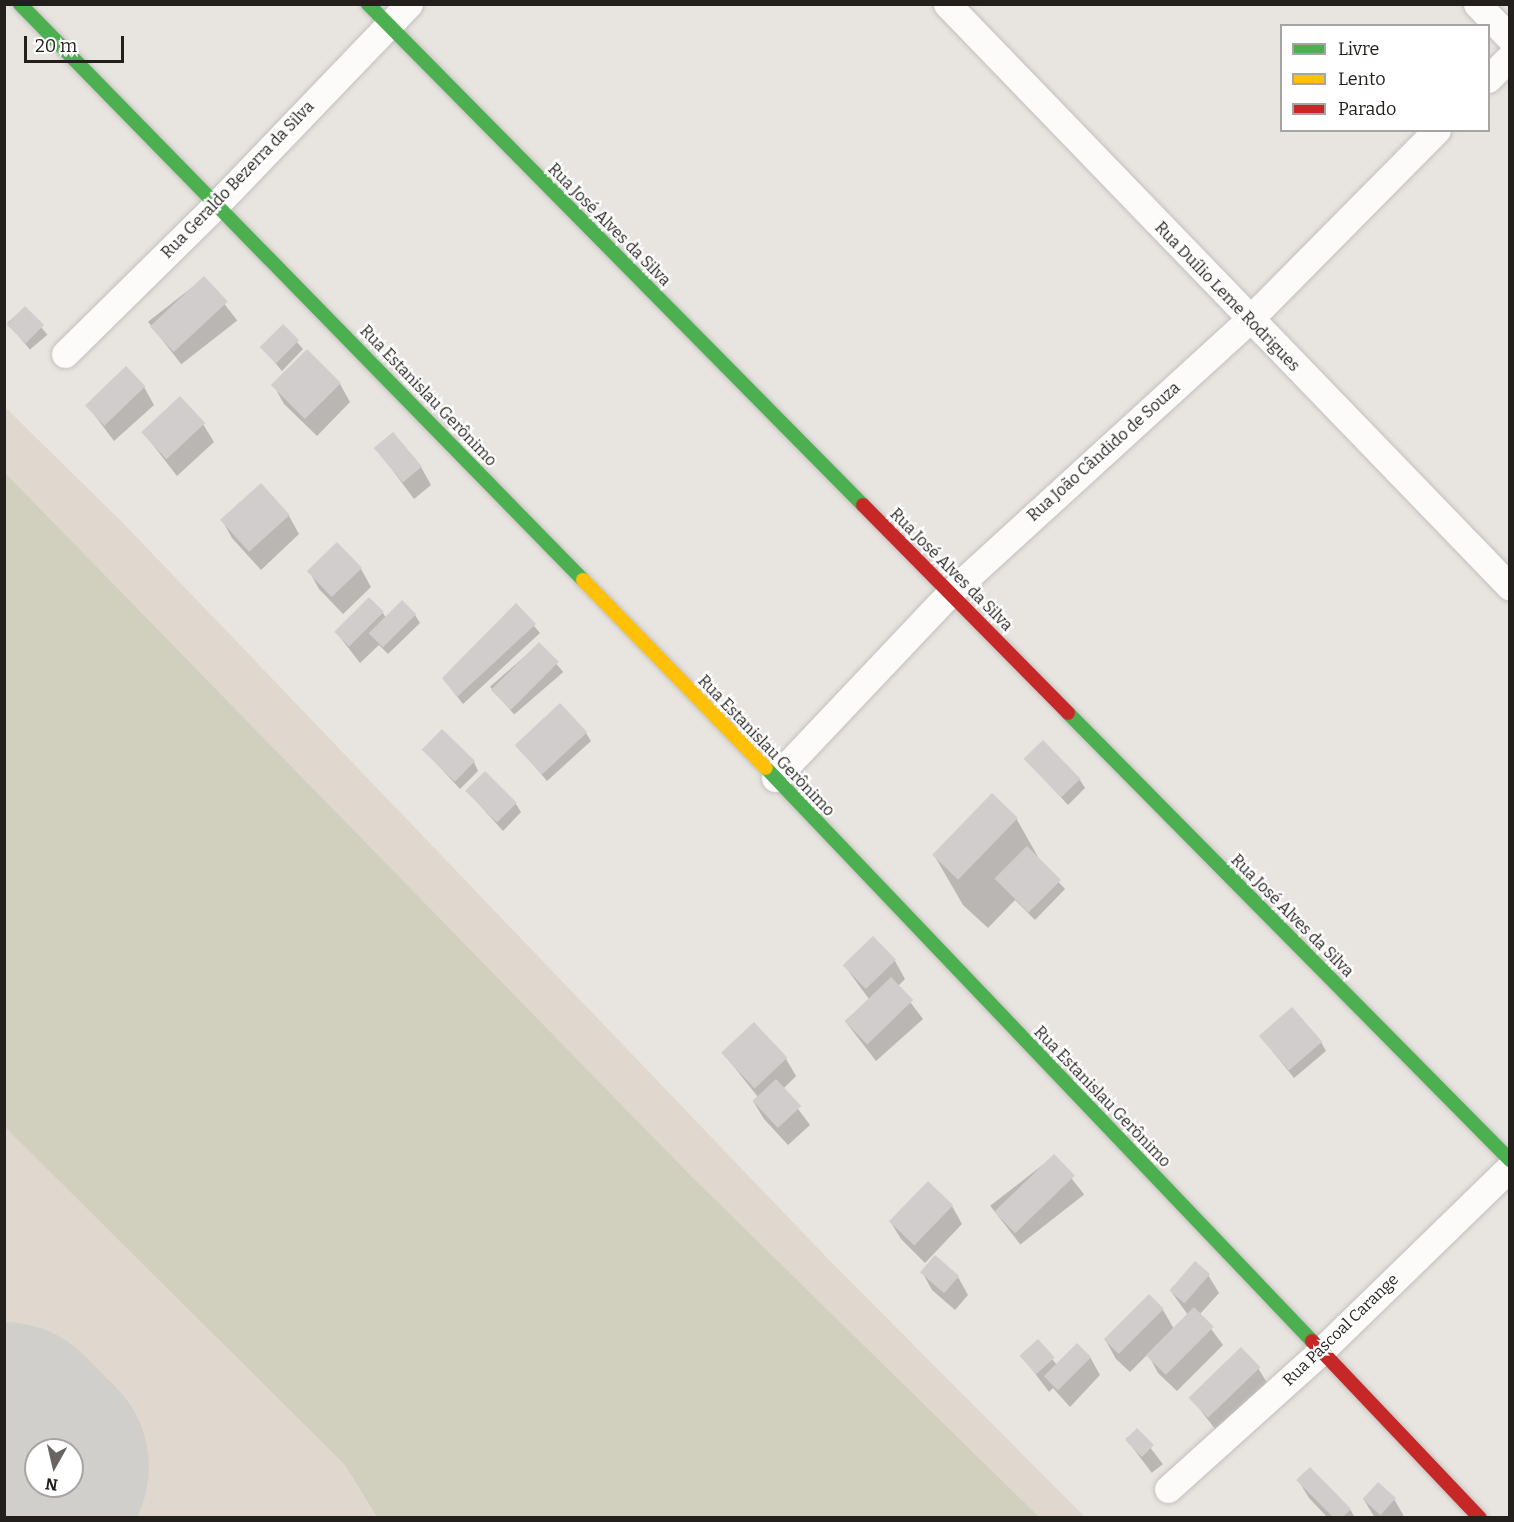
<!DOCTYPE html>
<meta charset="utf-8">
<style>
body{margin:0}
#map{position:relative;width:1514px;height:1522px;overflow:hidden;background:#e8e4e0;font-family:Bitter,serif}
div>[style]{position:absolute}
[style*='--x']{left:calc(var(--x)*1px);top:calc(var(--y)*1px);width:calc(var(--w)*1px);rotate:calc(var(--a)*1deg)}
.built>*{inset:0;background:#e0d8cf}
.green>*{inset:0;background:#d1d0be}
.shadow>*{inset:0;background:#0003;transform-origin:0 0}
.runway>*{height:226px;margin:-113px;padding:0 113px;transform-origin:113px;border-radius:113px;background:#d1cfcc}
.building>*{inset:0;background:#d1cdcd;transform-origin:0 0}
.roads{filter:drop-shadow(0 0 2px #c3c0bd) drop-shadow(0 0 2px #c3c0bd)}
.street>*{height:27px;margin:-13.5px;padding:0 13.5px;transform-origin:13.5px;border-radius:13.5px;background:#fcfbfa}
.fast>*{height:14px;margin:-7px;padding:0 7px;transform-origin:7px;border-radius:7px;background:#4caf50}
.slow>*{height:14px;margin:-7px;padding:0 7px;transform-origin:7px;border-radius:7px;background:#ffc107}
.jam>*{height:14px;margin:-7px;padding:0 7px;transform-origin:7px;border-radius:7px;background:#c62828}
span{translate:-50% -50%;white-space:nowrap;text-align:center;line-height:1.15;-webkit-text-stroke:4.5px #fff;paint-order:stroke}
.street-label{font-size:16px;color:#221f1c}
.frame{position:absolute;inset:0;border:6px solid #221f1c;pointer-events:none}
.legend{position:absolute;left:1280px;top:24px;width:210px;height:108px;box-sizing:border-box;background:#fff;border:2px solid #a7a5a4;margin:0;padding:8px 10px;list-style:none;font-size:18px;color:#221f1c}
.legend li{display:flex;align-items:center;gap:12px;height:30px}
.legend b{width:30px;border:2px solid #a7a5a4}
.north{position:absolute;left:24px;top:1438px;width:60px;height:60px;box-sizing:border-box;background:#fff;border:2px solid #a7a5a4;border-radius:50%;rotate:188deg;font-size:16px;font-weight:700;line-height:24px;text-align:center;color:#221f1c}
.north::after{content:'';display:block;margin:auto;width:21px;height:27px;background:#676461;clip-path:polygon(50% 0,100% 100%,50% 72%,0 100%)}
.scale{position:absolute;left:24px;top:36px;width:100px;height:27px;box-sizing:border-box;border:3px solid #221f1c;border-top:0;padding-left:8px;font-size:18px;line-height:21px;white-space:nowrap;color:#221f1c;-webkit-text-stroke:4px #fff;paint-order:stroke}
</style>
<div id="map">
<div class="built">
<i style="clip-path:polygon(evenodd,4px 406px,124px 524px,831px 1262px,1085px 1517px,5px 1517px,4px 406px,36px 1450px,72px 1450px,72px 1486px,36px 1486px,36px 1450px)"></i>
</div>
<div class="green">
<i style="clip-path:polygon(4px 472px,691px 1176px,1039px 1517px,377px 1517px,345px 1465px,5px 1127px)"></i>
</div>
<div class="shadow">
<i style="left:204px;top:278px;width:54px;height:71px;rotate:52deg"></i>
<i style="left:25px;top:308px;width:35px;height:23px;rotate:50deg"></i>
<i style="clip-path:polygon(283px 326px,303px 349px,282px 371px,262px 347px)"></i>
<i style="clip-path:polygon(340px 384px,350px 402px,317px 436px,284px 404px,274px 386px)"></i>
<i style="clip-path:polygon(144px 387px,154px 405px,114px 441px,87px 405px)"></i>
<i style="clip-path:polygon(203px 424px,214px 442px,177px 476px,143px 432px)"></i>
<i style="clip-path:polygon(376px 448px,421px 467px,431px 485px,414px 499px)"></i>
<i style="clip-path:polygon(261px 485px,289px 516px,299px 534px,261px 570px,232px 538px,222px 520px)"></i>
<i style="clip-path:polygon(361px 569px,371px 587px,343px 614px,319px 589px,309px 571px)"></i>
<i style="clip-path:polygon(516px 605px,540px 633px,463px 704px,443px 678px)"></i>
<i style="clip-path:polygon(383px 613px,386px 618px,415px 615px,420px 623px,388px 654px,379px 645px,360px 663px,336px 632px)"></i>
<i style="left:539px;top:644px;width:37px;height:65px;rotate:49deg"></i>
<i style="clip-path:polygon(586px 733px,591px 741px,547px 781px,517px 745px)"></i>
<i style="clip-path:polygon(424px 750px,474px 762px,478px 771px,460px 789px)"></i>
<i style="clip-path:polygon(1026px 759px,1080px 780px,1085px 788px,1068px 805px)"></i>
<i style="clip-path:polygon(467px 791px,516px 804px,521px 812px,503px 831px)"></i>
<i style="clip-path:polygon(1016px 818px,1042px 864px,1065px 889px,1035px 920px,1015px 900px,988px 928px,963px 905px,934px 855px)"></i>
<i style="clip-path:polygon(895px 961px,905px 979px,898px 986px,923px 1019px,876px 1061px,845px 1021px,869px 999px,844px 965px)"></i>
<i style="clip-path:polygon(1260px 1036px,1321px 1042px,1326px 1051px,1294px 1078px)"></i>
<i style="clip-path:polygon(723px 1053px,786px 1059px,796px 1076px,783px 1089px,810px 1125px,788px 1145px,764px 1119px,753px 1101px,758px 1097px)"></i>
<i style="left:1054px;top:1156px;width:49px;height:81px;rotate:52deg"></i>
<i style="clip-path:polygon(928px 1183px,952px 1206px,962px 1224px,925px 1263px,901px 1239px,890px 1221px)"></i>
<i style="clip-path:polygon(922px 1272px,958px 1277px,968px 1295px,955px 1310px,932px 1290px)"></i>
<i style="clip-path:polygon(1208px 1275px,1219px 1293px,1200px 1314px,1223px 1345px,1177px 1391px,1158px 1373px,1148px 1354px,1130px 1372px,1116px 1359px,1106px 1341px,1149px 1296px,1163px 1310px,1174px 1329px,1188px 1315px,1170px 1290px)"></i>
<i style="clip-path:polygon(1038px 1342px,1057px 1365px,1090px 1357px,1100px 1375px,1070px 1407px,1053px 1388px,1049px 1392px,1022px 1356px)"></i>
<i style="clip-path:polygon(1258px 1368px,1269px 1386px,1219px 1434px,1191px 1398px)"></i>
<i style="left:1137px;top:1430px;width:43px;height:14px;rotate:53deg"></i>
<i style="clip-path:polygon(1298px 1480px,1350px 1509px,1355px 1518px,1328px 1518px,1309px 1498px)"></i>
<i style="clip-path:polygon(1394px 1499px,1405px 1518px,1375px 1518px,1364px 1500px)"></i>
</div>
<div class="runway">
<i style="--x:4;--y:1435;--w:45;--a:45"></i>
</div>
<div class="building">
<i style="left:204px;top:276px;width:35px;height:74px;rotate:47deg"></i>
<i style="left:25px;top:306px;width:27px;height:26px;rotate:45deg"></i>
<i style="left:283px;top:324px;width:23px;height:33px;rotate:45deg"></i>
<i style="left:307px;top:349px;width:48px;height:51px;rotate:45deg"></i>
<i style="left:126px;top:366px;width:28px;height:57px;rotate:46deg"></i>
<i style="left:180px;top:396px;width:37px;height:53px;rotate:47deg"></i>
<i style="left:393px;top:432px;width:45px;height:25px;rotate:50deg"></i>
<i style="left:261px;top:483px;width:43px;height:55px;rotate:48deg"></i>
<i style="left:337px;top:542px;width:36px;height:42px;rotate:46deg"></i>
<i style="left:369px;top:597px;width:21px;height:49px;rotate:45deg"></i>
<i style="left:402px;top:600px;width:20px;height:47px;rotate:45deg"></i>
<i style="clip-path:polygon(516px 603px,536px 624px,457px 697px,442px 678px)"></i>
<i style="left:539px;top:642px;width:28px;height:68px;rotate:45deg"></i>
<i style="left:560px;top:703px;width:40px;height:62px;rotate:47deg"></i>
<i style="left:442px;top:729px;width:46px;height:29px;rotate:44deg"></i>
<i style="left:1043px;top:740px;width:54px;height:27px;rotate:46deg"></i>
<i style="left:485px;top:771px;width:45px;height:28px;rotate:45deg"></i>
<i style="left:992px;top:793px;width:36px;height:86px;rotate:44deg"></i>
<i style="left:1027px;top:846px;width:48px;height:46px;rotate:45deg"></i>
<i style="left:873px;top:936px;width:33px;height:42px;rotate:46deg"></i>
<i style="left:891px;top:977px;width:32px;height:64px;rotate:46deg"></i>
<i style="left:1292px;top:1007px;width:46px;height:44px;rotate:49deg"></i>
<i style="left:754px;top:1022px;width:49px;height:45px;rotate:47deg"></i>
<i style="left:776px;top:1079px;width:37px;height:32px;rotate:47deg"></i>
<i style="left:1054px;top:1154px;width:30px;height:83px;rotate:46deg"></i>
<i style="left:928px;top:1181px;width:35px;height:56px;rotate:44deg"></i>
<i style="left:935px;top:1255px;width:32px;height:23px;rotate:41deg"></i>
<i style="left:1195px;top:1261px;width:20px;height:39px;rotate:41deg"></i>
<i style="left:1149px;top:1294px;width:21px;height:64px;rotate:45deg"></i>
<i style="left:1194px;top:1307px;width:28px;height:68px;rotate:45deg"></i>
<i style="left:1038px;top:1339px;width:25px;height:25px;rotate:48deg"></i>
<i style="left:1077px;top:1343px;width:20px;height:47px;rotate:45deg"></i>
<i style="left:1241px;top:1347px;width:28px;height:73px;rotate:46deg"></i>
<i style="left:1137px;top:1428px;width:24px;height:17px;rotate:45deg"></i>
<i style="clip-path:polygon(1310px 1467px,1351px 1509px,1342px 1518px,1334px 1518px,1296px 1480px)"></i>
<i style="left:1378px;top:1482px;width:24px;height:23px;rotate:42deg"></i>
</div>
<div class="roads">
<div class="street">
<i style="--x:947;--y:4;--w:810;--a:46"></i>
<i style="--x:1477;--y:4;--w:47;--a:45.9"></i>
<i style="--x:1488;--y:79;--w:31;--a:-45"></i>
<i style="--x:65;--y:354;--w:215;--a:-44.6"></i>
<i style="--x:218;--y:203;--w:276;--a:-46.2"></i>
<i style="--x:775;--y:778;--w:255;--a:-46.6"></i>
<i style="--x:950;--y:593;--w:405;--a:-42.4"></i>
<i style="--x:1249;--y:320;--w:267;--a:-45.3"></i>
<i style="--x:1168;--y:1489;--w:206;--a:-42"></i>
<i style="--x:1321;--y:1351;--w:264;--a:-44.2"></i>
</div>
<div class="fast">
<i style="--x:20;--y:4;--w:805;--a:45.65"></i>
<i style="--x:368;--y:4;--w:704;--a:45.35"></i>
<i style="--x:1068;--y:713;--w:629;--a:45.32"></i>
<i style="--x:766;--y:768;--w:791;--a:46.38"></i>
</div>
<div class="slow">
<i style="--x:583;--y:580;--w:262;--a:45.8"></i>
</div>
<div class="jam">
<i style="--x:863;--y:505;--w:292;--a:45.4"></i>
<i style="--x:1312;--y:1341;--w:244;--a:46.5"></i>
</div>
</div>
<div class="street-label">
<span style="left:238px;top:180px;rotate:-46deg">Rua Geraldo Bezerra da Silva</span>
<span style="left:609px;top:225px;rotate:45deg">Rua José Alves da Silva</span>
<span style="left:1227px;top:297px;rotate:46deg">Rua Duílio Leme Rodrigues</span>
<span style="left:428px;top:396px;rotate:46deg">Rua Estanislau Gerônimo</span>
<span style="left:1104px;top:452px;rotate:-42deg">Rua João Cândido de Souza</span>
<span style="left:951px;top:570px;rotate:45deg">Rua José Alves da Silva</span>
<span style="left:766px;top:746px;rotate:46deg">Rua Estanislau Gerônimo</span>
<span style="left:1292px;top:916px;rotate:45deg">Rua José Alves da Silva</span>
<span style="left:1102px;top:1097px;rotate:46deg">Rua Estanislau Gerônimo</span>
<span style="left:1341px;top:1330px;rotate:-44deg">Rua Pascoal Carange</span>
</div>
<div class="frame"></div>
<ul class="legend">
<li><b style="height:8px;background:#4caf50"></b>Livre</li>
<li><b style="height:8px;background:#ffc107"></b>Lento</li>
<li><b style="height:8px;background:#c62828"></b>Parado</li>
</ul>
<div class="north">N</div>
<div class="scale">20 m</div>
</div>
